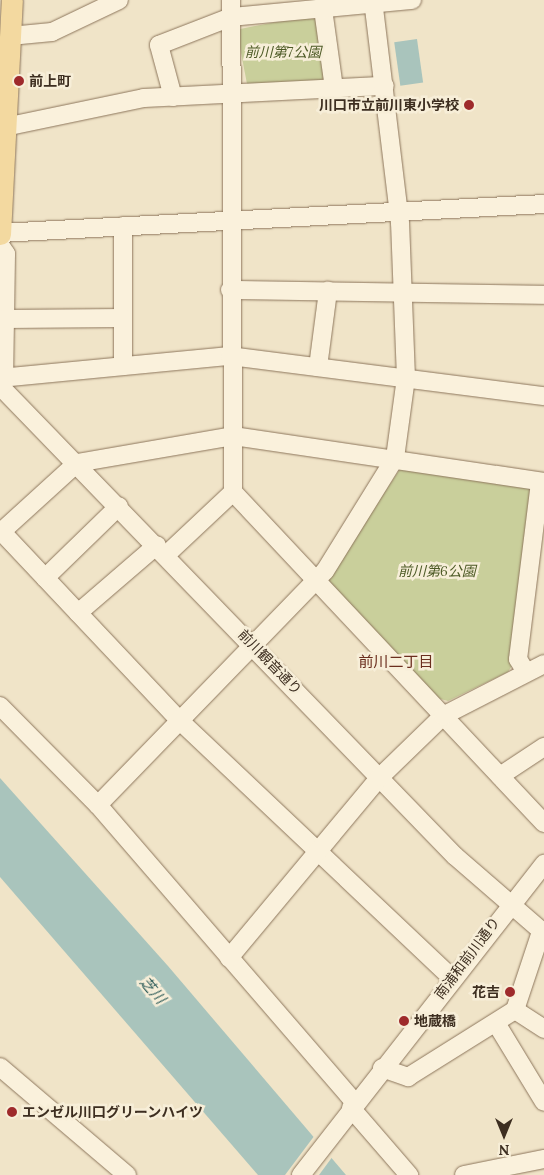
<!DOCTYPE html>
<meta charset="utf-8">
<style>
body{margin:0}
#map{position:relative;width:544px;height:1175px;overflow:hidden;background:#f0e4c8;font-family:Lora,"Noto Sans JP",serif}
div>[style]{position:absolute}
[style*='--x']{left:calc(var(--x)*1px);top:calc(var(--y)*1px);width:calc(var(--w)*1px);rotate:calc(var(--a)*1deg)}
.green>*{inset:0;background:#c9cf9b;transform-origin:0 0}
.water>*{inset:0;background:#a9c4bc;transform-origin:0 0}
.pier>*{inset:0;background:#f0e4c8}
.roads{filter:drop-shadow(0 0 1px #8d765c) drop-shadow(0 0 1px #8d765c)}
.minor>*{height:18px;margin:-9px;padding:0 9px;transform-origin:9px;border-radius:9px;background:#faf1dc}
.major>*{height:21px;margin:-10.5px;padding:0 10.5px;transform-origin:10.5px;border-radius:10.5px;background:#f3d9a0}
.dots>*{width:14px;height:14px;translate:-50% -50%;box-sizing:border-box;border:2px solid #f7eed8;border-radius:50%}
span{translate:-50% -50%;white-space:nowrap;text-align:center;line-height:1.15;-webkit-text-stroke:5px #f7eed8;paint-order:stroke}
.park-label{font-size:14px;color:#4d5a26;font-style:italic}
.poi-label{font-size:14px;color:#3d2e20;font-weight:700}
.left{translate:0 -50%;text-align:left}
.right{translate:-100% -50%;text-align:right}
.street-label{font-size:14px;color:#3d2e20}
.neighbourhood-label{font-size:15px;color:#6b2e1e}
.water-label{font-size:15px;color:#2f5d5a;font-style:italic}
.north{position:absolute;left:479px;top:1110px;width:50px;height:50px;-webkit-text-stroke:4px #f7eed8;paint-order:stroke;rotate:180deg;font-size:14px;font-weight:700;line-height:20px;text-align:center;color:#3d2e20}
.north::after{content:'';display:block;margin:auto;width:18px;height:22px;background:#3d2e20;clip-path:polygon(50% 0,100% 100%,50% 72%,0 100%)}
</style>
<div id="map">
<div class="green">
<i style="left:317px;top:14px;width:68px;height:82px;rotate:79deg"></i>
<i style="clip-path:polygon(402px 466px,528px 486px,534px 492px,513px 664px,508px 672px,448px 701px,437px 698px,329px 583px,330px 574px)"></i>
</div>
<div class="water">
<i style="left:417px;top:39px;width:44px;height:23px;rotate:82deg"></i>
<i style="clip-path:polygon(0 778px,168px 966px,346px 1175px,258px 1175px,0 877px)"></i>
</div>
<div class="pier">
<i style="clip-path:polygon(315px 1135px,333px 1156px,319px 1175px,285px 1175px)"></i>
</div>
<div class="roads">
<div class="minor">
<i style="--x:323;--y:9;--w:80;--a:82.1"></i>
<i style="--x:10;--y:36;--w:42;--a:-5.4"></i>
<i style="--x:52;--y:32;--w:74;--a:-25.5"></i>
<i style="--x:173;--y:97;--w:54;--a:-105.1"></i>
<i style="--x:159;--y:45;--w:77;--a:-21.3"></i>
<i style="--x:231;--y:17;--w:182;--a:-5.4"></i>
<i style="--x:0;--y:128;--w:147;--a:-11.8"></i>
<i style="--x:144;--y:98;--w:241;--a:-2.9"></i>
<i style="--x:123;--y:226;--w:140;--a:90"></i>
<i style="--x:0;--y:233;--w:545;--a:-3.05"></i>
<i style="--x:0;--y:245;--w:11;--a:56"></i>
<i style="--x:6;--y:254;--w:124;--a:90.9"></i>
<i style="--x:230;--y:290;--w:314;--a:0.9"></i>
<i style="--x:5;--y:319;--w:118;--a:-0.5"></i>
<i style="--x:318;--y:367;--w:77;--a:-82.5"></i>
<i style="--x:0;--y:378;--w:231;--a:-5.5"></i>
<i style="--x:230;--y:356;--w:317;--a:7.3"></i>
<i style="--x:0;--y:386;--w:654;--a:45.93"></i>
<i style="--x:455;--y:856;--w:118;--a:40.9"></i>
<i style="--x:233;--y:492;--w:454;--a:46.8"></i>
<i style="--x:0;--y:530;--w:261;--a:46.7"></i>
<i style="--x:179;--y:720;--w:376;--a:43.4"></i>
<i style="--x:0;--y:533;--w:104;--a:-42.3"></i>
<i style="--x:77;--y:463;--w:158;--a:-9.8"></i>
<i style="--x:233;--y:436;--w:314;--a:8.4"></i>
<i style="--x:166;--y:555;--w:92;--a:-43.2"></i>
<i style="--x:233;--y:492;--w:492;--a:-90.2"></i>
<i style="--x:45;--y:578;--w:103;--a:-44.2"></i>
<i style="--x:78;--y:613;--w:104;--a:-40.7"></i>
<i style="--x:526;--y:672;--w:15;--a:-122"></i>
<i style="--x:518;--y:659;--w:178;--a:-82.9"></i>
<i style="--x:0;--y:706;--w:139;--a:45.3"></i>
<i style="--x:98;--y:805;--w:394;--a:49.2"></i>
<i style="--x:500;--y:776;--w:53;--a:-33.4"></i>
<i style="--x:98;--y:805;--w:326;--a:-45.9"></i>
<i style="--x:325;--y:571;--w:133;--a:-58.2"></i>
<i style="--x:395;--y:458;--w:81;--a:-82.2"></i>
<i style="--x:406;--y:378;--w:155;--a:-92.2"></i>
<i style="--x:400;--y:223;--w:225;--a:-96.9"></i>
<i style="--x:229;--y:958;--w:236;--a:-50.2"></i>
<i style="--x:380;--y:777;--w:88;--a:-44.1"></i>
<i style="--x:443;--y:716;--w:114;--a:-27.2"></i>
<i style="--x:515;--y:1010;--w:35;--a:33"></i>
<i style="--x:496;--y:1023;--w:92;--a:58.7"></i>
<i style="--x:0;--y:1067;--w:167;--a:40.4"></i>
<i style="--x:382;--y:1068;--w:28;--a:19"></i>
<i style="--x:408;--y:1077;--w:126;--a:-32.1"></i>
<i style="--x:515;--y:1010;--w:82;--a:-71.6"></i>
<i style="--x:351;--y:1108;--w:89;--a:49.1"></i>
<i style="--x:301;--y:1175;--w:395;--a:-52"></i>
<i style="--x:464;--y:1175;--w:82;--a:-11.3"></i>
</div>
<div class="major">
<i style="--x:0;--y:234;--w:234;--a:-87.1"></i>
</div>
</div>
<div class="dots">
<i style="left:19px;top:81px;background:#9e2a2b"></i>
<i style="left:469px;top:105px;background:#9e2a2b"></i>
<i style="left:510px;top:992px;background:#9e2a2b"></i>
<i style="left:404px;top:1021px;background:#9e2a2b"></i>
<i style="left:12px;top:1112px;background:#9e2a2b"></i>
</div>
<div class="park-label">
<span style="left:283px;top:52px">前川第7公園</span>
<span style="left:437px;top:571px">前川第6公園</span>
</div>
<div class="poi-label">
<span class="left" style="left:29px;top:81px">前上町</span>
<span class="right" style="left:459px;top:105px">川口市立前川東小学校</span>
<span class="right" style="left:500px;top:992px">花吉</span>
<span class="left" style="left:414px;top:1021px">地蔵橋</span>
<span class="left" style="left:22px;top:1112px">エンゼル川口グリーンハイツ</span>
</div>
<div class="street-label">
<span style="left:270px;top:662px;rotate:46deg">前川観音通り</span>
<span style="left:467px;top:958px;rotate:-53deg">南浦和前川通り</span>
</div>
<div class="neighbourhood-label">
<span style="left:396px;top:662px">前川二丁目</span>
</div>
<div class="water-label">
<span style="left:153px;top:990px;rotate:49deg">芝川</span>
</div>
<div class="north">N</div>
</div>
